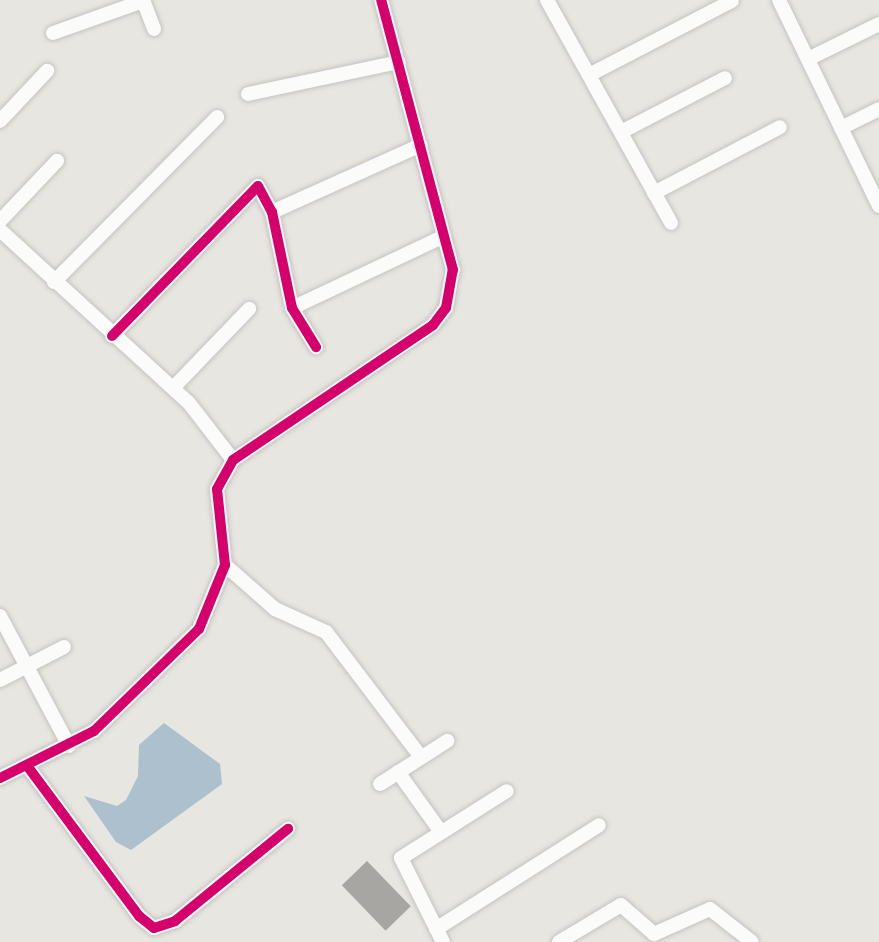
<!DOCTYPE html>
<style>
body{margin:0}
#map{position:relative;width:879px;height:942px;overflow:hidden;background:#e7e6e1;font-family:Arial,sans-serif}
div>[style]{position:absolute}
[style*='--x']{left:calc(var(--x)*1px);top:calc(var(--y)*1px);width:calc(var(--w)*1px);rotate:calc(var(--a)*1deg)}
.water>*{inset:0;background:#acc0ce}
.building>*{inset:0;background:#a8a6a3;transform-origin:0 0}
.roads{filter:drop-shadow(0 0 2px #c4c3c0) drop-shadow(0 0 2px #c4c3c0)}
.street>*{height:14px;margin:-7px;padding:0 7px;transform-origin:7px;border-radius:7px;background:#fbfbfa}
.cycleway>*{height:10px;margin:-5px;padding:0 5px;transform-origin:5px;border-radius:5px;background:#d6006c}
span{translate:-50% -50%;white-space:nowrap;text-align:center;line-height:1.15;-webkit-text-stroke:7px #eae8de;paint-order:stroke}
</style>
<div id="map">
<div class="water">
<i style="clip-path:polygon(164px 723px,220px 764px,222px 784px,131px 850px,116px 842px,84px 796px,117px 806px,126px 800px,138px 776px,139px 745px)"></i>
</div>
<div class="building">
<i style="left:367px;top:861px;width:63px;height:35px;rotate:46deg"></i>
</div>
<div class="roads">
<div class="street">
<i style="--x:143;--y:0;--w:31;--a:69"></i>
<i style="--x:547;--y:0;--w:255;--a:60.9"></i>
<i style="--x:779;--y:0;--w:229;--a:64.1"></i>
<i style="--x:53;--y:33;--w:96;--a:-19.6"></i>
<i style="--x:808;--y:59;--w:79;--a:-26.2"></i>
<i style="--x:589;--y:75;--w:161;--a:-27.4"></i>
<i style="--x:248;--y:94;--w:154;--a:-12"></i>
<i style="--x:0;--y:121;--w:69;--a:-46.8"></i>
<i style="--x:841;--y:128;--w:42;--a:-26.6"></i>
<i style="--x:621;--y:132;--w:117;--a:-27.4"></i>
<i style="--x:654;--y:193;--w:142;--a:-27.6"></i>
<i style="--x:272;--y:212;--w:163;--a:-24.2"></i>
<i style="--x:0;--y:221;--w:83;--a:-46.5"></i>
<i style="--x:0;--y:230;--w:256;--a:42.5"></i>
<i style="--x:189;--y:403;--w:72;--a:52.3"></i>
<i style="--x:54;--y:282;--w:232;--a:-45.3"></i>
<i style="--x:292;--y:308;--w:168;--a:-25.3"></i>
<i style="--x:112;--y:336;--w:209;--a:-45.8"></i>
<i style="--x:258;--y:186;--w:30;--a:62"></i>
<i style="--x:272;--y:212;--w:98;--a:78.2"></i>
<i style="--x:292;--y:308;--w:46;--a:58.4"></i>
<i style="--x:173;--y:388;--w:110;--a:-46.1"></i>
<i style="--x:225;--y:565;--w:67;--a:41.3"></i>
<i style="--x:275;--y:609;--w:56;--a:24.3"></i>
<i style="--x:326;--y:632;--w:157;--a:52.8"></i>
<i style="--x:0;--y:616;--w:147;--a:62"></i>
<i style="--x:0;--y:680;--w:72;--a:-27.3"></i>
<i style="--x:28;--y:767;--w:186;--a:53.3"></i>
<i style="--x:139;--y:916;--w:19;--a:39"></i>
<i style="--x:154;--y:928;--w:22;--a:-18"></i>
<i style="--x:175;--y:921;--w:146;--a:-39.2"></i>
<i style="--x:398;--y:772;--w:74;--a:54.4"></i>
<i style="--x:0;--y:778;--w:105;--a:-26.6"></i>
<i style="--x:94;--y:731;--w:146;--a:-44.2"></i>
<i style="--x:199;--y:629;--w:69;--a:-67.9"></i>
<i style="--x:225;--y:565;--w:76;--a:-96"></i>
<i style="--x:217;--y:489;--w:33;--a:-61"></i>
<i style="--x:233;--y:460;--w:241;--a:-34"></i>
<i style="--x:433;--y:325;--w:21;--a:-53"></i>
<i style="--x:446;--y:308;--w:39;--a:-80"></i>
<i style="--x:453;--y:270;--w:279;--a:-104.9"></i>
<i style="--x:380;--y:784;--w:80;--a:-32.7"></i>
<i style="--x:436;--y:929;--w:193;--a:-32.5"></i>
<i style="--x:443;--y:942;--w:94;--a:-116.6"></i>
<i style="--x:401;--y:858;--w:125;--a:-32.3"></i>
<i style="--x:559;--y:942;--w:72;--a:-30.8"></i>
<i style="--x:621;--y:905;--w:44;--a:41.3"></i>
<i style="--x:654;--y:934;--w:61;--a:-24.1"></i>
<i style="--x:710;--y:909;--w:53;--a:38.2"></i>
</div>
</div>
<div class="cycleway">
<i style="--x:112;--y:336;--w:209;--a:-45.8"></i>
<i style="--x:258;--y:186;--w:30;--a:62"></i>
<i style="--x:272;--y:212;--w:98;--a:78.2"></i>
<i style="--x:292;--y:308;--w:46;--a:58.4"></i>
<i style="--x:28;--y:767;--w:186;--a:53.3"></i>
<i style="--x:139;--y:916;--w:19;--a:39"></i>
<i style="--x:154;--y:928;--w:22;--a:-18"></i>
<i style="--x:175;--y:921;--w:146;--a:-39.2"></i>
<i style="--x:0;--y:778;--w:105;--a:-26.6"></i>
<i style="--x:94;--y:731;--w:146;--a:-44.2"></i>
<i style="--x:199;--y:629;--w:69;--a:-67.9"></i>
<i style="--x:225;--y:565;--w:76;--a:-96"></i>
<i style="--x:217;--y:489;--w:33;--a:-61"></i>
<i style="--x:233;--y:460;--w:241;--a:-34"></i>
<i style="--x:433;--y:325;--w:21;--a:-53"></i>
<i style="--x:446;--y:308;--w:39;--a:-80"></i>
<i style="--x:453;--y:270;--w:279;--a:-104.9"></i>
</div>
</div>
